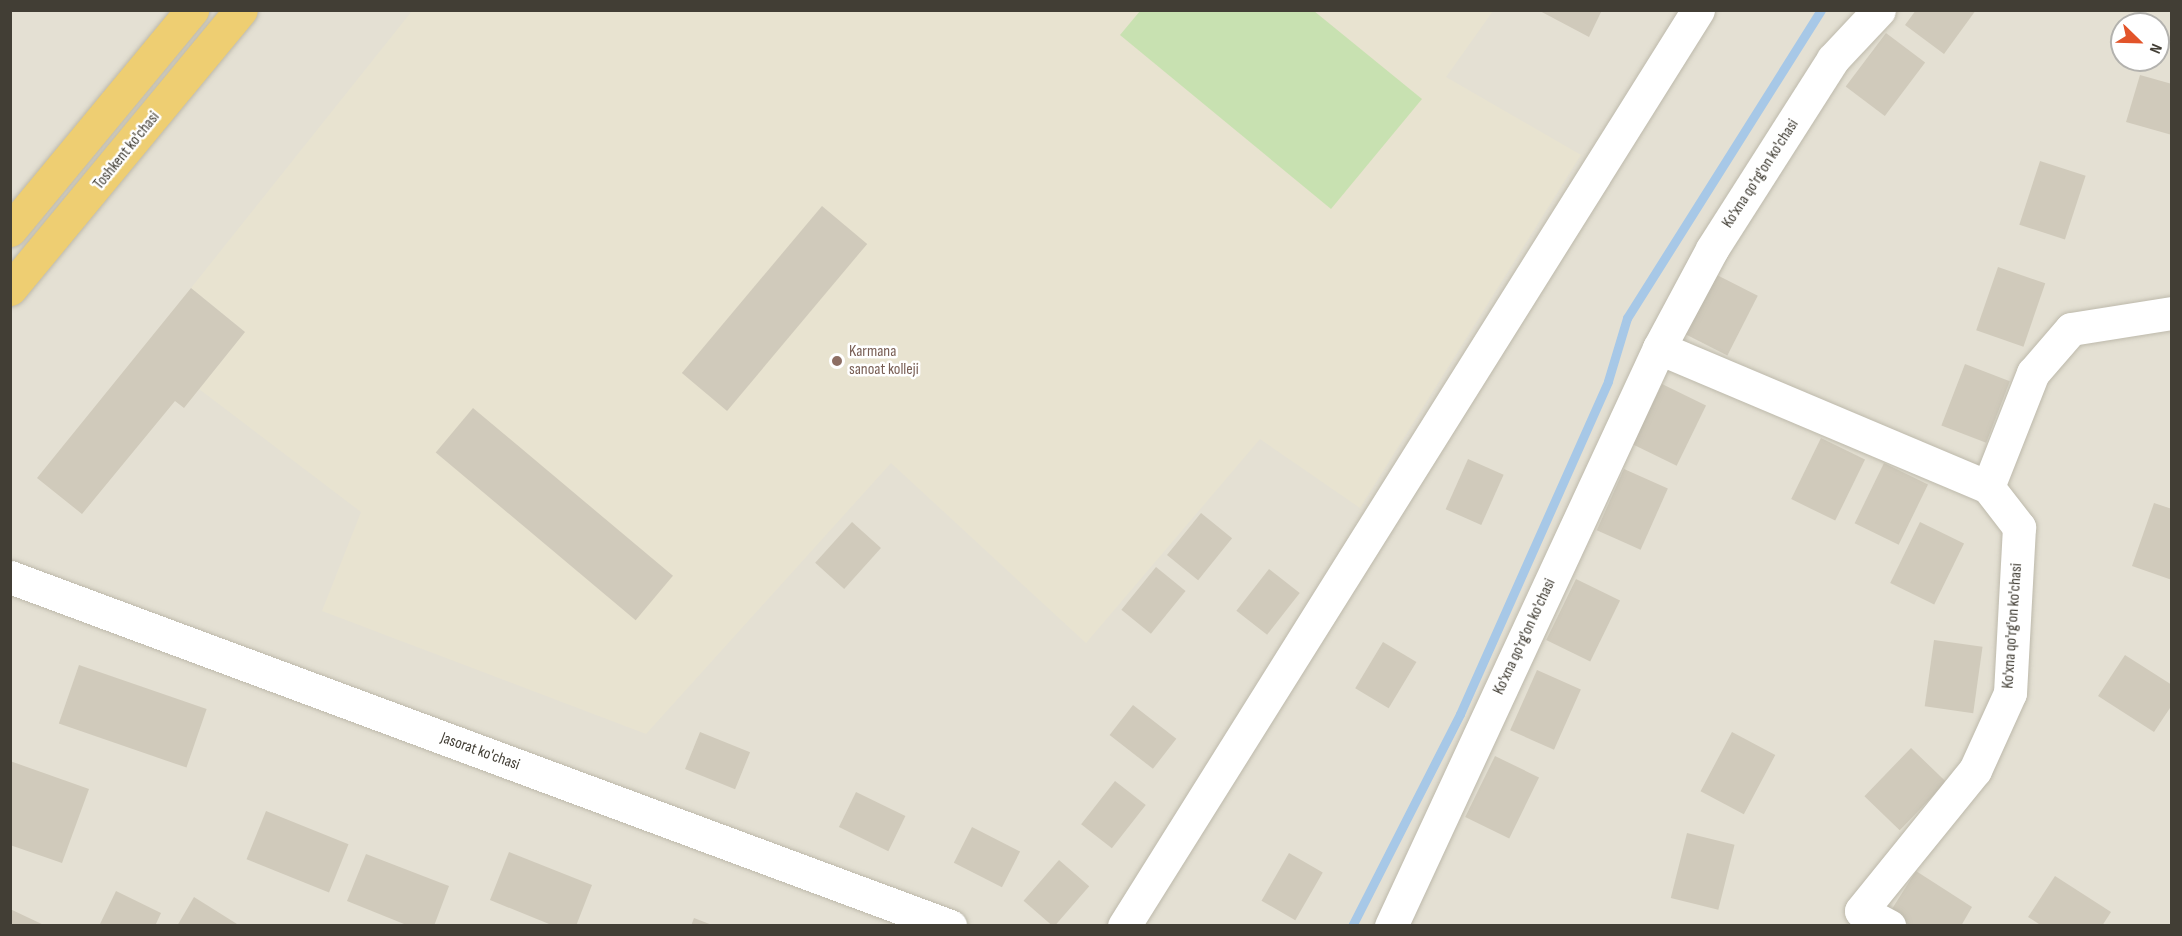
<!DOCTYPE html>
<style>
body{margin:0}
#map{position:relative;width:2182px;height:936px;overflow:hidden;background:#f0eee5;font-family:"Sofia Sans Condensed",sans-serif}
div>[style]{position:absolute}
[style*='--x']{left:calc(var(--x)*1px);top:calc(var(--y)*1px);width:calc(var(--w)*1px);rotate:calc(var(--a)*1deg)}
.residential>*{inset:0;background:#e4e0d3}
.education>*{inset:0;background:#e8e3d0}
.green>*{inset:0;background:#c8e1b1}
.stream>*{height:9px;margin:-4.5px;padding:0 4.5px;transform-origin:4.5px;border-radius:4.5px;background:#a7c8e7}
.building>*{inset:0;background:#d0cabb;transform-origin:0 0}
.roads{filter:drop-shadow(0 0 2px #bdb9ab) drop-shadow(0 0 2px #bdb9ab)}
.minor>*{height:33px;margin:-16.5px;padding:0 16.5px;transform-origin:16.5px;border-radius:16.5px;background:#fff}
.highway>*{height:33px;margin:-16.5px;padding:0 16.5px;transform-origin:16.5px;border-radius:16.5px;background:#eece72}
.dots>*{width:16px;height:16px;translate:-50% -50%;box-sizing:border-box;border:3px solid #fff;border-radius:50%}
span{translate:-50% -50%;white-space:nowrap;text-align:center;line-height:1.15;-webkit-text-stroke:5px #fff;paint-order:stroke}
.street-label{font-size:16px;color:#423e35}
.education-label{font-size:16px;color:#785e54}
.left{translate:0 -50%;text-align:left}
.frame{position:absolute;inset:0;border:12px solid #423e35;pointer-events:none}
.north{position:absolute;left:2110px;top:12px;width:60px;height:60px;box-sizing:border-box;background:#fff;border:2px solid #b3b2ae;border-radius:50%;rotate:113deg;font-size:16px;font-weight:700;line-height:24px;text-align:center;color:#423e35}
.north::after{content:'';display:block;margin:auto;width:21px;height:27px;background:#e2542a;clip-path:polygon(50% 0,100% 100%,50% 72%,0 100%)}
</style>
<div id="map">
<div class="residential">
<i style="clip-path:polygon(evenodd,10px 11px,2171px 11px,2171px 925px,11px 925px,10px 11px,2122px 24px,2158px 24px,2158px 60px,2122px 60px,2122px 24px)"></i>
</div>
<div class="education">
<i style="clip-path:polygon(412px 11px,1493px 11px,1446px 77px,1581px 155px,1360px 508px,1260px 439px,1086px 643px,891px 463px,646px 734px,322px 611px,361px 512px,199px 389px,245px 332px,191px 288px)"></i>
</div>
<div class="green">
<i style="clip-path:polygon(1140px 11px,1314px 11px,1422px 99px,1331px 209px,1120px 35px)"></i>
</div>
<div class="stream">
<i style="--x:1352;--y:926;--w:238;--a:-63"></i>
<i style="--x:1460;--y:714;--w:364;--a:-66"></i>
<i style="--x:1608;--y:381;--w:66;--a:-73.2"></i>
<i style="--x:1627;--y:318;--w:364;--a:-57.8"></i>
</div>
<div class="building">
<i style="clip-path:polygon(1538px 10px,1602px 10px,1589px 37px)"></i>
<i style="clip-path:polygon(1916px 10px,1976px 10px,1944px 54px,1905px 25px)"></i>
<i style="left:1886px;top:33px;width:49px;height:67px;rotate:37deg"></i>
<i style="clip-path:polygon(2140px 75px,2172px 84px,2172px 135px,2126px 122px)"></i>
<i style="left:2040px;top:161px;width:48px;height:67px;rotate:18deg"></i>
<i style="left:822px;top:206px;width:59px;height:218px;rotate:40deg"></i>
<i style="left:1998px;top:267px;width:50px;height:67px;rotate:19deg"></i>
<i style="left:1715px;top:274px;width:48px;height:67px;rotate:27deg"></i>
<i style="clip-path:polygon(191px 288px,245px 332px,184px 408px,175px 401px,82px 514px,37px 478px)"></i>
<i style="left:1965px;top:364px;width:48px;height:66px;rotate:21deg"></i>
<i style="left:1662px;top:384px;width:49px;height:67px;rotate:26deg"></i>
<i style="left:473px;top:408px;width:261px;height:58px;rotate:40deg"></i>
<i style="left:1821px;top:438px;width:49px;height:68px;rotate:26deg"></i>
<i style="left:1468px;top:459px;width:39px;height:55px;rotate:24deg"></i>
<i style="left:1884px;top:463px;width:49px;height:67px;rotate:26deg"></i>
<i style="left:1624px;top:469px;width:48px;height:67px;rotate:24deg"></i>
<i style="clip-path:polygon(2154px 503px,2172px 509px,2172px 580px,2132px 566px)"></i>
<i style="left:1201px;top:513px;width:40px;height:54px;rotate:39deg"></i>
<i style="left:852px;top:522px;width:39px;height:55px;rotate:42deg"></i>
<i style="left:1920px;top:522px;width:49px;height:68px;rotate:26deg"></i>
<i style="left:1156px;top:567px;width:38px;height:55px;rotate:39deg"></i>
<i style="left:1269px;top:569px;width:39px;height:53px;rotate:38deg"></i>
<i style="left:1576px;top:579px;width:49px;height:68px;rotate:26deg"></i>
<i style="left:1934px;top:640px;width:49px;height:67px;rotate:8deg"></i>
<i style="left:1383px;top:642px;width:39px;height:54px;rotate:31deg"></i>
<i style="clip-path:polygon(2125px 655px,2172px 685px,2172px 705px,2154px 732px,2098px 696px)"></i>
<i style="left:79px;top:665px;width:135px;height:62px;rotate:19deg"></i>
<i style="left:1537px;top:670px;width:48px;height:66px;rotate:24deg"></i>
<i style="left:1133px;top:705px;width:55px;height:38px;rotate:38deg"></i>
<i style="left:700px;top:732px;width:54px;height:40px;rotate:22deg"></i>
<i style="left:1732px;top:732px;width:49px;height:67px;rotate:28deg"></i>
<i style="left:1911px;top:748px;width:49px;height:67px;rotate:44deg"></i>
<i style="left:1495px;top:756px;width:49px;height:68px;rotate:26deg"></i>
<i style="clip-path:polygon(10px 761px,89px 789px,62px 863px,10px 845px)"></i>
<i style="left:1115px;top:781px;width:39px;height:55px;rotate:38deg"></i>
<i style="left:856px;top:792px;width:55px;height:39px;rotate:26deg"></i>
<i style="left:266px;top:811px;width:89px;height:52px;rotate:22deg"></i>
<i style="left:972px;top:827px;width:54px;height:40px;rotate:27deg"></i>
<i style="left:1687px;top:833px;width:49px;height:67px;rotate:14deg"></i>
<i style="clip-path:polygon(509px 852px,592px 885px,576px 926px,554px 926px,490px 900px)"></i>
<i style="left:1289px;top:853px;width:39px;height:55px;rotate:30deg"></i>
<i style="clip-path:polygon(366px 854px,449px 886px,434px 926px,409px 926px,347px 901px)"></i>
<i style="left:1059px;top:860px;width:40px;height:54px;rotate:41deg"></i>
<i style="clip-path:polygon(1916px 871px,1972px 907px,1961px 926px,1911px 926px,1890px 912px)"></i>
<i style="clip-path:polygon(2055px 876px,2111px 912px,2102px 926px,2042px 926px,2028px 917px)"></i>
<i style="clip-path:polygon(116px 891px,161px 913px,155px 926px,99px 926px)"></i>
<i style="clip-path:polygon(194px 897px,237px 924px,236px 926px,177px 926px)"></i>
<i style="clip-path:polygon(10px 909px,46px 926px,10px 926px)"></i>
<i style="clip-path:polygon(694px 918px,712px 925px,712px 926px,691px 926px)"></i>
</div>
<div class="roads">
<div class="minor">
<i style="--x:1659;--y:348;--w:357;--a:22.9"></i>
<i style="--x:1988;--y:487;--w:51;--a:52.2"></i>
<i style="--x:2019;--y:527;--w:166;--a:93.1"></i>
<i style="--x:2010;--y:693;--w:85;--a:114.4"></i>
<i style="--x:1975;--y:770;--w:181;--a:129"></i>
<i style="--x:1861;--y:911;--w:32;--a:28"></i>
<i style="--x:1988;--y:487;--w:123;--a:-68.5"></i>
<i style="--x:2033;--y:373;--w:58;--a:-49.2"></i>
<i style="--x:2071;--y:329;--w:102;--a:-9"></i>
<i style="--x:10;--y:577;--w:1003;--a:20.37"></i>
<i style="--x:1124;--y:926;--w:1081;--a:-57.93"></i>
<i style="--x:1391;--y:926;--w:637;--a:-65.12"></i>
<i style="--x:1659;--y:348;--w:112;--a:-61.8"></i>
<i style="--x:1712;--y:249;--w:225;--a:-57.5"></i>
<i style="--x:1833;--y:59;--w:67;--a:-46.8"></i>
</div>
<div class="highway">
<i style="--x:10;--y:230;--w:286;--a:-50.4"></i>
<i style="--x:10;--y:289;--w:362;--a:-50.4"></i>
</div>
</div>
<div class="dots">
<i style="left:837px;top:361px;background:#8d6e63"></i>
</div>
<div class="street-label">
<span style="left:127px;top:151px;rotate:-51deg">Toshkent ko'chasi</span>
<span style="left:1761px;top:174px;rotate:-57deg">Ko'xna qo'rg'on ko'chasi</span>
<span style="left:2013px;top:626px;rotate:-86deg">Ko'xna qo'rg'on ko'chasi</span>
<span style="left:1525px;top:637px;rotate:-65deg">Ko'xna qo'rg'on ko'chasi</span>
<span style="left:480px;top:752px;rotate:20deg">Jasorat ko'chasi</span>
</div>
<div class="education-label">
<span class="left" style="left:849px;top:361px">Karmana<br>sanoat kolleji</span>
</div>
<div class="frame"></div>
<div class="north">N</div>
</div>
